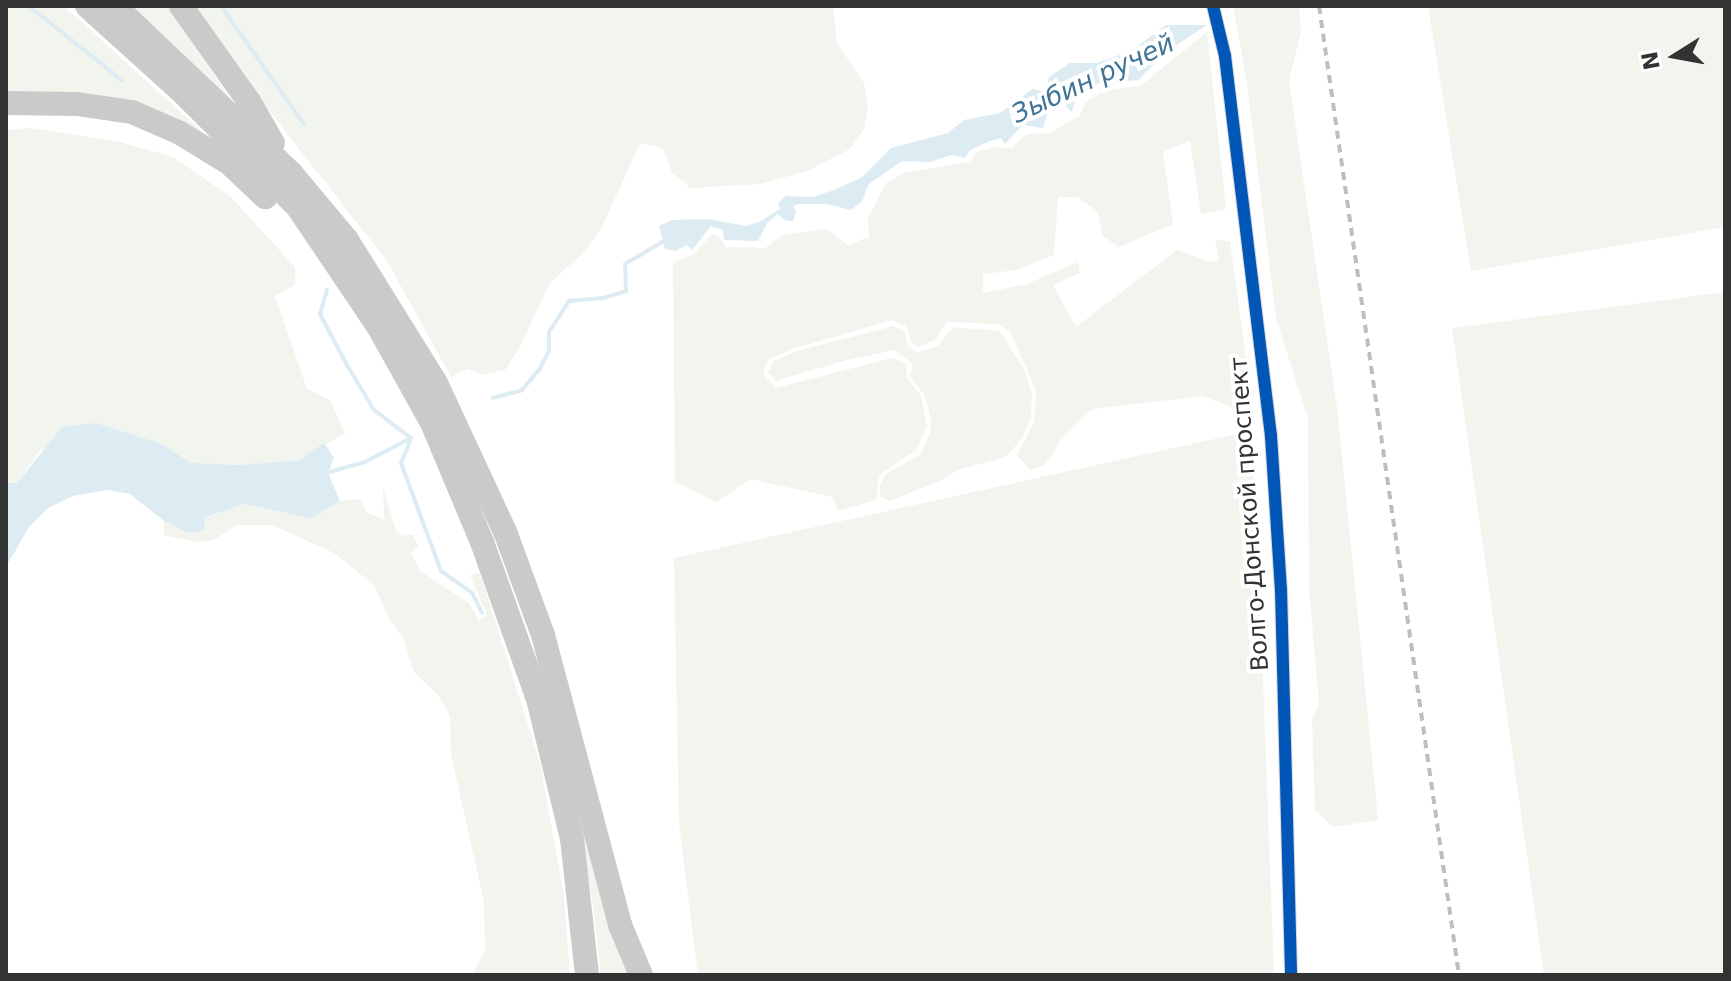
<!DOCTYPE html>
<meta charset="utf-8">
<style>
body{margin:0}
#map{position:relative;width:1731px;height:981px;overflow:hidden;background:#fff;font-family:"DejaVu Sans",sans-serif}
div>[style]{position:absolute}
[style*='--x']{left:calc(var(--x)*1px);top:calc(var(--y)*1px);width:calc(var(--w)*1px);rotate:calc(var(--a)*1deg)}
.green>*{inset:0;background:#f1f5ed}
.water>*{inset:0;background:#ddebf3}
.stream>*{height:4px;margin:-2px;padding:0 2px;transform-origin:2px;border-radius:2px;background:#ddebf3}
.minor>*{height:14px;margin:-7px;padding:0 7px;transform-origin:7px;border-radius:7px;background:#d7d7d7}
.primary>*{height:24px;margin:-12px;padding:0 12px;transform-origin:12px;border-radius:12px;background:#cacaca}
.rail>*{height:4px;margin-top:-2px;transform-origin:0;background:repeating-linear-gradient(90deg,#bebebe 0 8px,transparent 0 14px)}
.cycleway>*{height:12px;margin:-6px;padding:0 6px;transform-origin:6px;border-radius:6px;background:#0057b8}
span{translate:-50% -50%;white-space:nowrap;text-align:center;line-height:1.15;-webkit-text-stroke:8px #fff;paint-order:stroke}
.street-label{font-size:24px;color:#333}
.water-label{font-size:26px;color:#3f7597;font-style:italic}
.frame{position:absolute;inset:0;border:8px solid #333;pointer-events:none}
.north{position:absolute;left:1635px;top:16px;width:80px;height:80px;-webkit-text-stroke:6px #fff;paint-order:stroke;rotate:259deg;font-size:22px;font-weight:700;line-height:32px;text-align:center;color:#333}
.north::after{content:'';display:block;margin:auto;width:28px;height:36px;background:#333;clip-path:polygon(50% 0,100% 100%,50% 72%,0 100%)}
</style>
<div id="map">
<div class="green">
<i style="clip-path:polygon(6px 6px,64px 6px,205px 134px,170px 116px,89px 95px,34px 91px,6px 93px)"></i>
<i style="clip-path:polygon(123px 6px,167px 6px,242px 116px)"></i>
<i style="clip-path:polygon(192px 6px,833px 6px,837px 43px,864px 83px,868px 106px,864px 129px,850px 149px,807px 171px,760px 184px,691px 188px,672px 173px,663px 148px,640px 143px,601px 229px,585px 251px,549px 284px,519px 349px,505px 370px,482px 375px,468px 369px,451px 377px,387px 261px,259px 98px)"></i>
<i style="clip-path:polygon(1233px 6px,1299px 6px,1301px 33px,1289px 81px,1338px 415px,1378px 820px,1333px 827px,1315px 810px,1312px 719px,1319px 704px,1309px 588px,1308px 419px,1276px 318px,1246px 77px)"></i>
<i style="clip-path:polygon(1428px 6px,1725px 6px,1725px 227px,1471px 271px)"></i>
<i style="clip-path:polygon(1207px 32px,1226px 209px,1201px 214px,1190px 141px,1163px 152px,1173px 224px,1119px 247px,1103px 236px,1097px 211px,1077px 197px,1058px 197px,1054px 255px,1017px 270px,983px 274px,983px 293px,1027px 284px,1078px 262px,1080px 273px,1053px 285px,1076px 327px,1177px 250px,1211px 262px,1219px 260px,1215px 240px,1230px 241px,1253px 409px,1239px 410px,1203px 396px,1092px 409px,1061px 440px,1045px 465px,1030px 470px,1017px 455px,1034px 423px,1036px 391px,1011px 333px,999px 324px,947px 322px,935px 340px,918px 347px,911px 341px,906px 326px,892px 320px,792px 349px,768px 360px,763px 373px,775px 388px,893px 358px,906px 364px,907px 378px,921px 396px,927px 427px,916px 450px,879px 475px,876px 500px,838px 511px,832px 497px,750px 479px,717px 502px,675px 482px,673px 262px,694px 254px,712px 234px,719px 236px,726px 247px,765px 248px,783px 235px,826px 229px,848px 245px,869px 237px,868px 218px,886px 183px,903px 173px,969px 162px,977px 152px,994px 147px,1012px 148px,1027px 134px,1050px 133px,1080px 115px,1085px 103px,1103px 91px,1140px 86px)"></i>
<i style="clip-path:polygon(31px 128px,120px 142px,173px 157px,231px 197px,295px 267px,295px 285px,275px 296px,307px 389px,330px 400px,345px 433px,300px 460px,240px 465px,191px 463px,162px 444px,96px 423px,39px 451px,17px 483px,6px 483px,6px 130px)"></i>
<i style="clip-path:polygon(1725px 292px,1725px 975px,1544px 975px,1452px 328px)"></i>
<i style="clip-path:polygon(894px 326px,905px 332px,907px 344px,916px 353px,938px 346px,953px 327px,1000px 331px,1025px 371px,1032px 395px,1031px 418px,1021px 440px,1005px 457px,957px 470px,946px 478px,890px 501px,880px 497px,880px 485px,886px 474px,920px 455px,930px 433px,931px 420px,925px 396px,910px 376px,913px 364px,894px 350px,847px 360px,775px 381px,768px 372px,774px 361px,797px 351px)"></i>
<i style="clip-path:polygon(1237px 434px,1247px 440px,1256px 493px,1274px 975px,698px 975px,679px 823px,674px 558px)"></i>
<i style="clip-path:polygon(383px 488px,396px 531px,401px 536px,413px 534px,418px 546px,411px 553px,420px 571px,469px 603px,479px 621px,487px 615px,470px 575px,480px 573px,540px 763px,564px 896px,570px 975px,472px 975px,485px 951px,484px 902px,451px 754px,450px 716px,438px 695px,414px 672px,403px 638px,389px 619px,374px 585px,334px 553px,272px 525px,238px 525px,213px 540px,196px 542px,164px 535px,164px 521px,188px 533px,204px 530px,203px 519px,244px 504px,311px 517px,340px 501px,361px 499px,367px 513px,384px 519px)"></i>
<i style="clip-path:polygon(551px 690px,635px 975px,601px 975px,592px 897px)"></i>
</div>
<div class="water">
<i style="clip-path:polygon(1166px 25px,1207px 25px,1169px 50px,1138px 80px,1097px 84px,1075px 100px,1072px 112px,1060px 101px,1047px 115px,1043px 128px,1023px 125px,1005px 144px,1001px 138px,990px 141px,970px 150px,965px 158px,952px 155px,930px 162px,902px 161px,869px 184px,862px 201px,851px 210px,827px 204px,798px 204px,793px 206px,796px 212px,793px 221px,786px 221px,778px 214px,767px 223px,758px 241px,724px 240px,723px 230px,711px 226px,692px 250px,687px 245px,676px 251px,665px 249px,659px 226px,672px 220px,708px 219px,746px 226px,759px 222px,780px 209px,778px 203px,786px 196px,813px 197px,834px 190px,862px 177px,891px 148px,948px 133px,964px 120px,1000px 113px,1033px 89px,1046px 92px,1049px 77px,1070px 63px,1097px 63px,1131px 51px)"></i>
<i style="clip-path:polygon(96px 423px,162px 444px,191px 463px,240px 465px,300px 460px,324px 443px,334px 458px,328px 473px,340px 501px,311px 518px,244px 504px,204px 518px,205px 530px,188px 533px,164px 521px,130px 494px,107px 490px,73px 496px,48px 508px,29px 527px,6px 567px,6px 483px,17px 483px,62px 427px)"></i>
</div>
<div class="stream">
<i style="--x:29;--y:6;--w:120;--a:38.6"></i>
<i style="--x:221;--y:6;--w:144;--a:54.9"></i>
<i style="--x:327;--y:290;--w:25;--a:106"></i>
<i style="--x:320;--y:314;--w:58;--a:62.1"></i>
<i style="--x:347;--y:365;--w:52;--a:59"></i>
<i style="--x:374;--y:410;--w:46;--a:37.1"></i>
<i style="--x:493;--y:398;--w:30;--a:-15"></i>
<i style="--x:522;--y:390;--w:26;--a:-50"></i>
<i style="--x:539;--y:370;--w:21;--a:-62"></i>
<i style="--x:549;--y:351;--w:19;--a:-90"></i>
<i style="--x:549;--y:332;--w:37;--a:-57"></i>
<i style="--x:569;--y:301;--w:34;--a:-5"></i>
<i style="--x:603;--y:298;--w:24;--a:-17"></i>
<i style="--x:626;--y:291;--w:27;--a:-92"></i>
<i style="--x:625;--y:264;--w:51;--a:-30.6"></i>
<i style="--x:410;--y:441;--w:24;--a:112"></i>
<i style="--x:401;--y:463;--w:115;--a:69.7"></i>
<i style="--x:441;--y:571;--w:38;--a:35"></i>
<i style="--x:472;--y:593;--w:22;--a:63"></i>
<i style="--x:326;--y:473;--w:41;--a:-15.8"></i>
<i style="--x:365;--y:462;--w:52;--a:-27.6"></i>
</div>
<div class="minor">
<i style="--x:1213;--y:6;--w:51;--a:76.5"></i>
<i style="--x:1225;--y:56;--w:383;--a:83.1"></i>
<i style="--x:1271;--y:436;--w:154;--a:86.3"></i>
<i style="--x:1281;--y:590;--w:385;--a:88.5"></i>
</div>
<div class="primary">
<i style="--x:87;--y:6;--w:125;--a:42.1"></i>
<i style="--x:180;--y:90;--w:165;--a:44.8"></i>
<i style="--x:297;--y:206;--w:145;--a:56"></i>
<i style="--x:378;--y:326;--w:113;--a:60.9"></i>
<i style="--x:433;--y:425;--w:127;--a:67.3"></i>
<i style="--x:482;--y:542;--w:167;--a:70.4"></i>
<i style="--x:538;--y:699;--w:144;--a:76.3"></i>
<i style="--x:572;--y:839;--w:137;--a:83.7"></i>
<i style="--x:115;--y:6;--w:243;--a:43.5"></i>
<i style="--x:291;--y:173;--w:87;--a:50.1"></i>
<i style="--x:347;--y:240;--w:168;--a:58.1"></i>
<i style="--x:436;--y:383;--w:166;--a:65.1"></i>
<i style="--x:506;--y:534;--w:108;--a:69.9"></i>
<i style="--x:543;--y:635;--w:300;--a:75.1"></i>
<i style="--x:620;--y:925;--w:54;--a:67.2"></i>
<i style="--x:181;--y:6;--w:119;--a:54.6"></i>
<i style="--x:250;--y:103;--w:46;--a:60.1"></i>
<i style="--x:6;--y:103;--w:71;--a:0.8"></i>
<i style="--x:77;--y:104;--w:56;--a:8.3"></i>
<i style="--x:132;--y:112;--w:52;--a:23.6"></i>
<i style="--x:180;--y:133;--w:57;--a:31.5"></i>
<i style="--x:229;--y:163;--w:50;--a:43.4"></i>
</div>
<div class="rail">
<i style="--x:1319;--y:6;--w:979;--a:81.78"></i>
</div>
<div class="cycleway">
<i style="--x:1213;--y:6;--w:51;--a:76.5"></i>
<i style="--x:1225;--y:56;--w:383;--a:83.1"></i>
<i style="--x:1271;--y:436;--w:154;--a:86.3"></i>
<i style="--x:1281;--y:590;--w:385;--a:88.5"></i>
</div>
<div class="street-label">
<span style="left:1250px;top:514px;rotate:-94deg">Волго-Донской проспект</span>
</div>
<div class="water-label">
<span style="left:1093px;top:79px;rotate:-25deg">Зыбин ручей</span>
</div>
<div class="frame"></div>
<div class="north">N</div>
</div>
